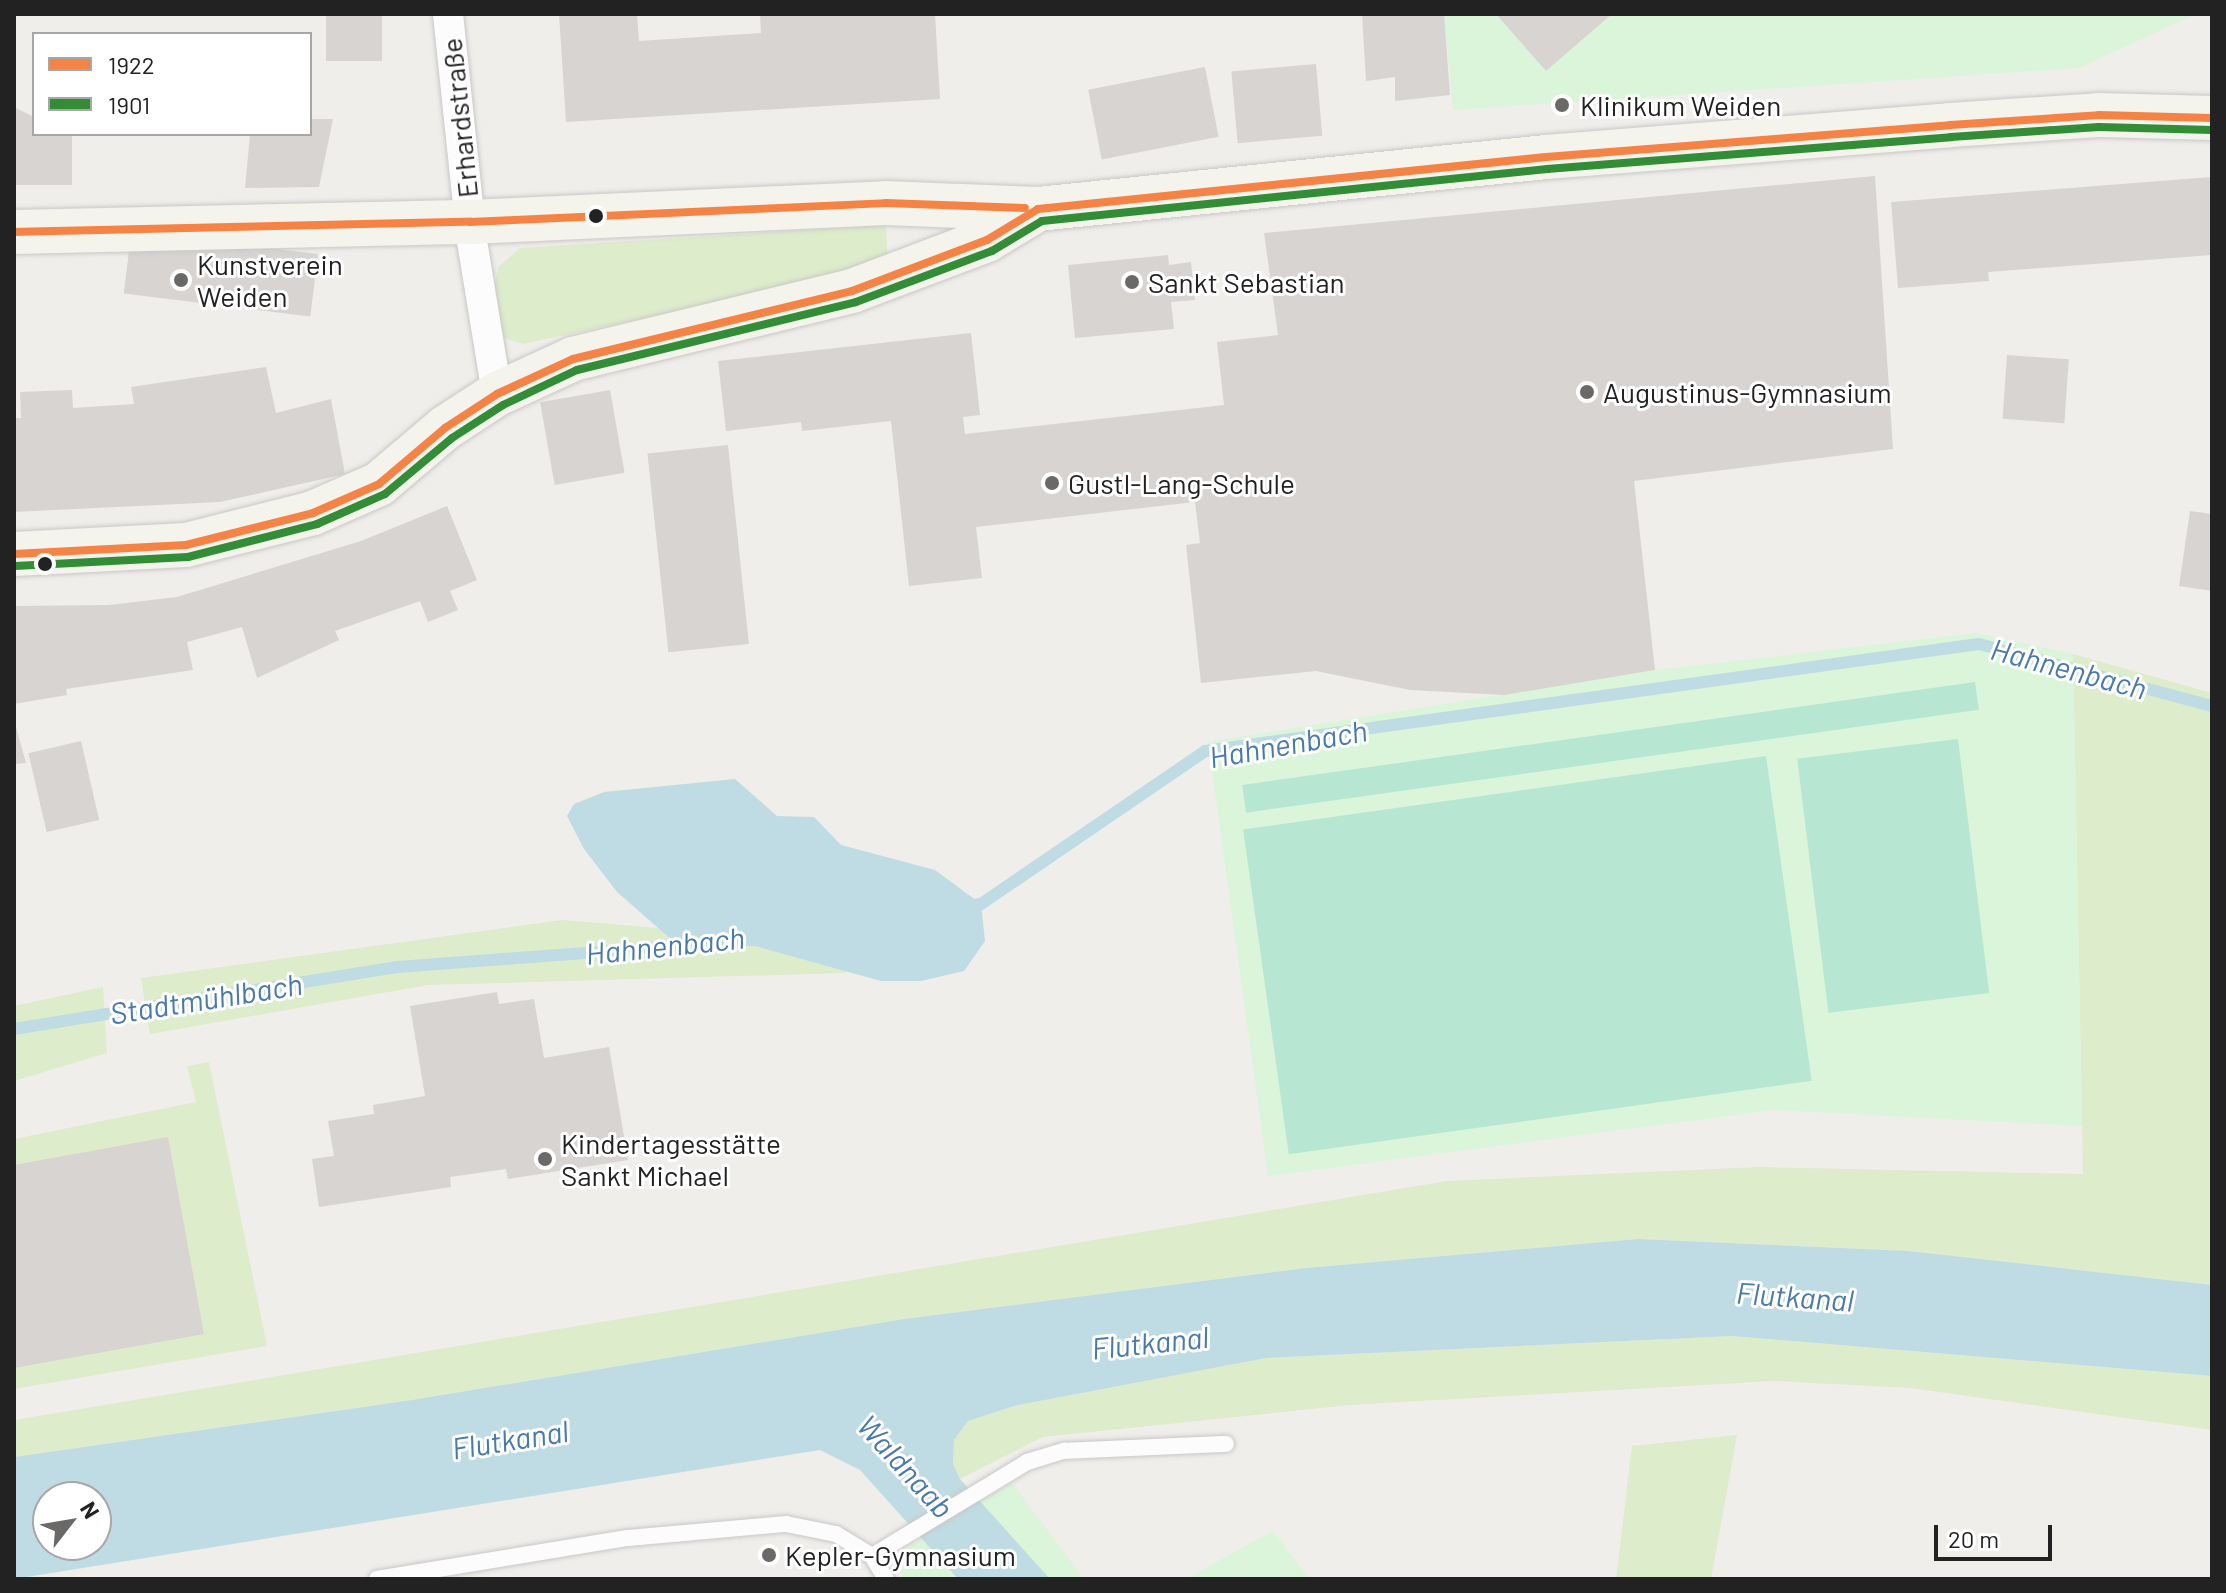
<!DOCTYPE html>
<meta charset="utf-8">
<style>
body{margin:0}
#map{position:relative;width:2226px;height:1593px;overflow:hidden;background:#f0eeeb;font-family:Barlow,sans-serif}
div>[style]{position:absolute}
[style*='--x']{left:calc(var(--x)*1px);top:calc(var(--y)*1px);width:calc(var(--w)*1px);rotate:calc(var(--a)*1deg)}
.grass>*{inset:0;background:#ddeccb}
.park>*{inset:0;background:#daf5da}
.pitch>*{inset:0;background:#b7e6d2;transform-origin:0 0}
.water>*{inset:0;background:#bfdbe3}
.stream>*{height:12px;margin:-6px;padding:0 6px;transform-origin:6px;border-radius:6px;background:#bfdbe3}
.building>*{inset:0;background:#d7d4d2;transform-origin:0 0}
.roads{filter:drop-shadow(0 0 2px #c9c8c7) drop-shadow(0 0 2px #c9c8c7)}
.lane>*{height:16px;margin:-8px;padding:0 8px;transform-origin:8px;border-radius:8px;background:#fdfcfc}
.street>*{height:30px;margin:-15px;padding:0 15px;transform-origin:15px;border-radius:15px;background:#fdfcfc}
.secondary>*{height:44px;margin:-22px;padding:0 22px;transform-origin:22px;border-radius:22px;background:#f4f4ed}
.bus-1>*{height:8px;margin:-4px;padding:0 4px;transform-origin:4px;border-radius:4px;background:#f58346}
.bus-2>*{height:8px;margin:-4px;padding:0 4px;transform-origin:4px;border-radius:4px;background:#338c36}
.dots>*{width:22px;height:22px;translate:-50% -50%;box-sizing:border-box;border:4px solid #fff;border-radius:50%}
span{translate:-50% -50%;white-space:nowrap;text-align:center;line-height:1.15;-webkit-text-stroke:6px #fff;paint-order:stroke}
.poi-label{font-size:28px;color:#222}
.left{translate:0 -50%;text-align:left}
.street-label{font-size:28px;color:#222}
.water-label{font-size:30px;color:#4a7aab;font-style:italic}
.frame{position:absolute;inset:0;border:16px solid #222;pointer-events:none}
.legend{position:absolute;left:32px;top:32px;width:280px;height:104px;box-sizing:border-box;background:#fff;border:2px solid #a7a7a7;margin:0;padding:10px 14px;list-style:none;font-size:24px;color:#222}
.legend li{display:flex;align-items:center;gap:16px;height:40px}
.legend b{width:40px;border:2px solid #a7a7a7}
.north{position:absolute;left:32px;top:1481px;width:80px;height:80px;box-sizing:border-box;background:#fff;border:2px solid #a7a7a7;border-radius:50%;rotate:59deg;font-size:22px;font-weight:700;line-height:32px;text-align:center;color:#222}
.north::after{content:'';display:block;margin:auto;width:28px;height:36px;background:#6a6968;clip-path:polygon(50% 0,100% 100%,50% 72%,0 100%)}
.scale{position:absolute;left:1934px;top:1525px;width:118px;height:36px;box-sizing:border-box;border:4px solid #222;border-top:0;padding-left:10px;font-size:24px;line-height:28px;white-space:nowrap;color:#222;-webkit-text-stroke:6px #fff;paint-order:stroke}
</style>
<div id="map">
<div class="grass">
<i style="clip-path:polygon(886px 225px,888px 266px,523px 344px,502px 337px,493px 296px,498px 267px,520px 248px)"></i>
<i style="clip-path:polygon(2073px 654px,2212px 693px,2212px 1285px,1908px 1251px,1638px 1239px,1306px 1268px,904px 1319px,412px 1400px,14px 1457px,14px 1420px,1447px 1181px,1758px 1167px,2083px 1174px)"></i>
<i style="clip-path:polygon(562px 920px,658px 928px,680px 947px,755px 946px,848px 968px,845px 973px,428px 985px,150px 1034px,141px 978px)"></i>
<i style="clip-path:polygon(103px 987px,107px 1053px,14px 1081px,14px 1006px)"></i>
<i style="clip-path:polygon(209px 1062px,267px 1346px,14px 1389px,14px 1139px,196px 1102px,187px 1066px)"></i>
<i style="clip-path:polygon(1732px 1336px,2212px 1376px,2212px 1430px,1910px 1388px,1773px 1381px,1350px 1405px,1043px 1437px,960px 1479px,953px 1464px,954px 1439px,967px 1421px,1014px 1406px,1266px 1358px)"></i>
<i style="clip-path:polygon(1737px 1435px,1711px 1579px,1616px 1579px,1632px 1446px)"></i>
</div>
<div class="park">
<i style="clip-path:polygon(1444px 14px,1496px 14px,1546px 71px,1612px 14px,2196px 14px,2079px 68px,1453px 110px)"></i>
<i style="clip-path:polygon(1977px 633px,2073px 654px,2082px 1126px,1774px 1110px,1268px 1176px,1208px 742px,1655px 670px)"></i>
<i style="clip-path:polygon(1012px 1483px,1084px 1579px,901px 1579px,907px 1549px,923px 1535px)"></i>
<i style="clip-path:polygon(1273px 1531px,1310px 1579px,1186px 1579px,1238px 1550px)"></i>
</div>
<div class="pitch">
<i style="left:1975px;top:682px;width:28px;height:740px;rotate:82deg"></i>
<i style="left:1958px;top:739px;width:256px;height:162px;rotate:83deg"></i>
<i style="left:1766px;top:756px;width:328px;height:528px;rotate:82deg"></i>
</div>
<div class="water">
<i style="clip-path:polygon(735px 779px,777px 816px,814px 817px,841px 845px,935px 870px,981px 904px,985px 941px,964px 971px,921px 981px,881px 981px,755px 946px,680px 947px,617px 892px,584px 849px,567px 816px,574px 804px,604px 792px)"></i>
<i style="clip-path:polygon(evenodd,1638px 1239px,1908px 1251px,2212px 1285px,2212px 1376px,1732px 1336px,1266px 1358px,1014px 1406px,968px 1421px,954px 1440px,953px 1464px,960px 1479px,1050px 1579px,958px 1579px,860px 1470px,820px 1450px,14px 1579px,14px 1457px,412px 1400px,904px 1319px,1306px 1268px,1638px 1239px,48px 1497px,96px 1497px,96px 1545px,48px 1545px,48px 1497px)"></i>
</div>
<div class="stream">
<i style="--x:966;--y:906;--w:15;--a:-8"></i>
<i style="--x:981;--y:904;--w:271;--a:-34.3"></i>
<i style="--x:1205;--y:751;--w:781;--a:-7.87"></i>
<i style="--x:1979;--y:644;--w:241;--a:14.9"></i>
<i style="--x:14;--y:1029;--w:389;--a:-9.2"></i>
<i style="--x:398;--y:967;--w:297;--a:-4.3"></i>
</div>
<div class="building">
<i style="left:326px;top:14px;width:56px;height:47px"></i>
<i style="clip-path:polygon(559px 14px,637px 14px,639px 41px,761px 33px,760px 14px,935px 14px,940px 99px,566px 122px)"></i>
<i style="clip-path:polygon(1362px 14px,1444px 14px,1450px 95px,1395px 101px,1395px 77px,1366px 81px)"></i>
<i style="clip-path:polygon(1496px 14px,1612px 14px,1546px 71px)"></i>
<i style="left:1316px;top:64px;width:72px;height:85px;rotate:85deg"></i>
<i style="left:1205px;top:67px;width:71px;height:119px;rotate:79deg"></i>
<i style="clip-path:polygon(14px 107px,34px 117px,34px 134px,72px 134px,72px 185px,14px 185px)"></i>
<i style="clip-path:polygon(310px 119px,333px 119px,319px 187px,245px 188px,250px 134px,310px 134px)"></i>
<i style="clip-path:polygon(1875px 176px,1893px 449px,1634px 481px,1655px 670px,1504px 695px,1410px 690px,1316px 671px,1201px 683px,1186px 545px,1200px 543px,1195px 502px,976px 527px,982px 578px,909px 586px,891px 421px,802px 431px,801px 422px,726px 431px,718px 361px,971px 333px,980px 415px,963px 417px,965px 434px,1224px 405px,1217px 342px,1278px 335px,1264px 233px)"></i>
<i style="clip-path:polygon(2211px 177px,2212px 255px,1988px 272px,1989px 281px,1898px 288px,1891px 202px)"></i>
<i style="left:318px;top:254px;width:63px;height:188px;rotate:97deg"></i>
<i style="clip-path:polygon(1168px 255px,1169px 265px,1191px 262px,1195px 300px,1171px 302px,1174px 329px,1075px 338px,1068px 265px)"></i>
<i style="left:2007px;top:355px;width:62px;height:64px;rotate:4deg"></i>
<i style="clip-path:polygon(266px 367px,276px 413px,331px 399px,345px 474px,220px 502px,14px 512px,14px 418px,21px 418px,20px 392px,72px 390px,73px 408px,134px 404px,131px 387px)"></i>
<i style="left:610px;top:390px;width:84px;height:71px;rotate:80deg"></i>
<i style="left:728px;top:445px;width:200px;height:81px;rotate:84deg"></i>
<i style="clip-path:polygon(447px 506px,477px 580px,450px 591px,458px 610px,428px 622px,420px 601px,335px 631px,339px 640px,257px 678px,242px 627px,187px 642px,193px 670px,66px 689px,67px 695px,14px 704px,14px 606px,109px 605px,177px 597px,361px 541px)"></i>
<i style="clip-path:polygon(2190px 511px,2212px 514px,2212px 591px,2179px 586px)"></i>
<i style="clip-path:polygon(14px 723px,15px 723px,26px 763px,14px 764px)"></i>
<i style="left:81px;top:741px;width:81px;height:54px;rotate:77deg"></i>
<i style="clip-path:polygon(497px 992px,499px 1004px,534px 999px,544px 1058px,609px 1047px,628px 1160px,508px 1179px,506px 1169px,450px 1177px,451px 1187px,319px 1207px,312px 1159px,334px 1156px,328px 1121px,374px 1114px,373px 1105px,425px 1096px,410px 1006px)"></i>
<i style="clip-path:polygon(168px 1137px,204px 1334px,14px 1368px,14px 1165px)"></i>
</div>
<div class="roads">
<div class="lane">
<i style="--x:872;--y:1556;--w:181;--a:-31.2"></i>
<i style="--x:1027;--y:1462;--w:39;--a:-17"></i>
<i style="--x:1064;--y:1451;--w:162;--a:-2.5"></i>
<i style="--x:377;--y:1579;--w:254;--a:-9.3"></i>
<i style="--x:628;--y:1538;--w:159;--a:-5.1"></i>
<i style="--x:786;--y:1524;--w:51;--a:11.3"></i>
<i style="--x:836;--y:1534;--w:42;--a:31.4"></i>
<i style="--x:872;--y:1556;--w:27;--a:59"></i>
</div>
<div class="street">
<i style="--x:448;--y:14;--w:228;--a:84"></i>
<i style="--x:472;--y:241;--w:155;--a:80.7"></i>
</div>
<div class="secondary">
<i style="--x:14;--y:232;--w:456;--a:-1.3"></i>
<i style="--x:470;--y:222;--w:416;--a:-2.6"></i>
<i style="--x:886;--y:203;--w:152;--a:2.3"></i>
<i style="--x:14;--y:554;--w:172;--a:-3"></i>
<i style="--x:186;--y:545;--w:131;--a:-14.1"></i>
<i style="--x:313;--y:513;--w:72;--a:-23.7"></i>
<i style="--x:379;--y:484;--w:87;--a:-40.3"></i>
<i style="--x:445;--y:428;--w:62;--a:-33.2"></i>
<i style="--x:497;--y:394;--w:84;--a:-24.7"></i>
<i style="--x:573;--y:359;--w:287;--a:-13.7"></i>
<i style="--x:852;--y:291;--w:144;--a:-20.7"></i>
<i style="--x:987;--y:240;--w:60;--a:-31.3"></i>
<i style="--x:1038;--y:209;--w:511;--a:-5.84"></i>
<i style="--x:1546;--y:157;--w:405;--a:-4.5"></i>
<i style="--x:1950;--y:125;--w:149;--a:-3.8"></i>
<i style="--x:2099;--y:115;--w:113;--a:1.5"></i>
</div>
</div>
<div class="bus-1">
<i style="--x:14;--y:232;--w:456;--a:-1.3"></i>
<i style="--x:470;--y:222;--w:416;--a:-2.6"></i>
<i style="--x:886;--y:203;--w:139;--a:2.1"></i>
<i style="--x:14;--y:554;--w:172;--a:-3"></i>
<i style="--x:186;--y:545;--w:131;--a:-14.1"></i>
<i style="--x:313;--y:513;--w:72;--a:-23.7"></i>
<i style="--x:379;--y:484;--w:87;--a:-40.3"></i>
<i style="--x:445;--y:428;--w:62;--a:-33.2"></i>
<i style="--x:497;--y:394;--w:84;--a:-24.7"></i>
<i style="--x:573;--y:359;--w:287;--a:-13.7"></i>
<i style="--x:852;--y:291;--w:144;--a:-20.7"></i>
<i style="--x:987;--y:240;--w:60;--a:-31.3"></i>
<i style="--x:1038;--y:209;--w:511;--a:-5.84"></i>
<i style="--x:1546;--y:157;--w:405;--a:-4.5"></i>
<i style="--x:1950;--y:125;--w:149;--a:-3.8"></i>
<i style="--x:2099;--y:115;--w:113;--a:1.5"></i>
</div>
<div class="bus-2">
<i style="--x:15;--y:566;--w:173;--a:-3"></i>
<i style="--x:188;--y:557;--w:133;--a:-14.3"></i>
<i style="--x:317;--y:524;--w:74;--a:-23.8"></i>
<i style="--x:385;--y:494;--w:87;--a:-39.9"></i>
<i style="--x:452;--y:438;--w:61;--a:-32.9"></i>
<i style="--x:503;--y:405;--w:82;--a:-25.3"></i>
<i style="--x:577;--y:370;--w:287;--a:-13.7"></i>
<i style="--x:856;--y:302;--w:145;--a:-20.6"></i>
<i style="--x:992;--y:251;--w:58;--a:-31"></i>
<i style="--x:1042;--y:221;--w:508;--a:-5.88"></i>
<i style="--x:1547;--y:169;--w:405;--a:-4.5"></i>
<i style="--x:1951;--y:137;--w:148;--a:-3.9"></i>
<i style="--x:2099;--y:127;--w:113;--a:1.5"></i>
</div>
<div class="dots">
<i style="left:1562px;top:105px;background:#6a6968"></i>
<i style="left:596px;top:216px;background:#222"></i>
<i style="left:181px;top:280px;background:#6a6968"></i>
<i style="left:1132px;top:282px;background:#6a6968"></i>
<i style="left:1587px;top:392px;background:#6a6968"></i>
<i style="left:1052px;top:483px;background:#6a6968"></i>
<i style="left:45px;top:564px;background:#222"></i>
<i style="left:545px;top:1159px;background:#6a6968"></i>
<i style="left:769px;top:1555px;background:#6a6968"></i>
</div>
<div class="poi-label">
<span class="left" style="left:1580px;top:105px">Klinikum Weiden</span>
<span class="left" style="left:197px;top:280px">Kunstverein<br>Weiden</span>
<span class="left" style="left:1148px;top:282px">Sankt Sebastian</span>
<span class="left" style="left:1603px;top:392px">Augustinus-Gymnasium</span>
<span class="left" style="left:1068px;top:483px">Gustl-Lang-Schule</span>
<span class="left" style="left:561px;top:1159px">Kindertagesstätte<br>Sankt Michael</span>
<span class="left" style="left:785px;top:1555px">Kepler-Gymnasium</span>
</div>
<div class="street-label">
<span style="left:459px;top:118px;rotate:-96deg">Erhardstraße</span>
</div>
<div class="water-label">
<span style="left:2069px;top:668px;rotate:15deg">Hahnenbach</span>
<span style="left:1288px;top:743px;rotate:-10deg">Hahnenbach</span>
<span style="left:665px;top:945px;rotate:-6deg">Hahnenbach</span>
<span style="left:206px;top:998px;rotate:-9deg">Stadtmühlbach</span>
<span style="left:1795px;top:1296px;rotate:4deg">Flutkanal</span>
<span style="left:1150px;top:1342px;rotate:-6deg">Flutkanal</span>
<span style="left:510px;top:1439px;rotate:-9deg">Flutkanal</span>
<span style="left:906px;top:1466px;rotate:48deg">Waldnaab</span>
</div>
<div class="frame"></div>
<ul class="legend">
<li><b style="height:10px;background:#f58346"></b>1922</li>
<li><b style="height:10px;background:#338c36"></b>1901</li>
</ul>
<div class="north">N</div>
<div class="scale">20 m</div>
</div>
